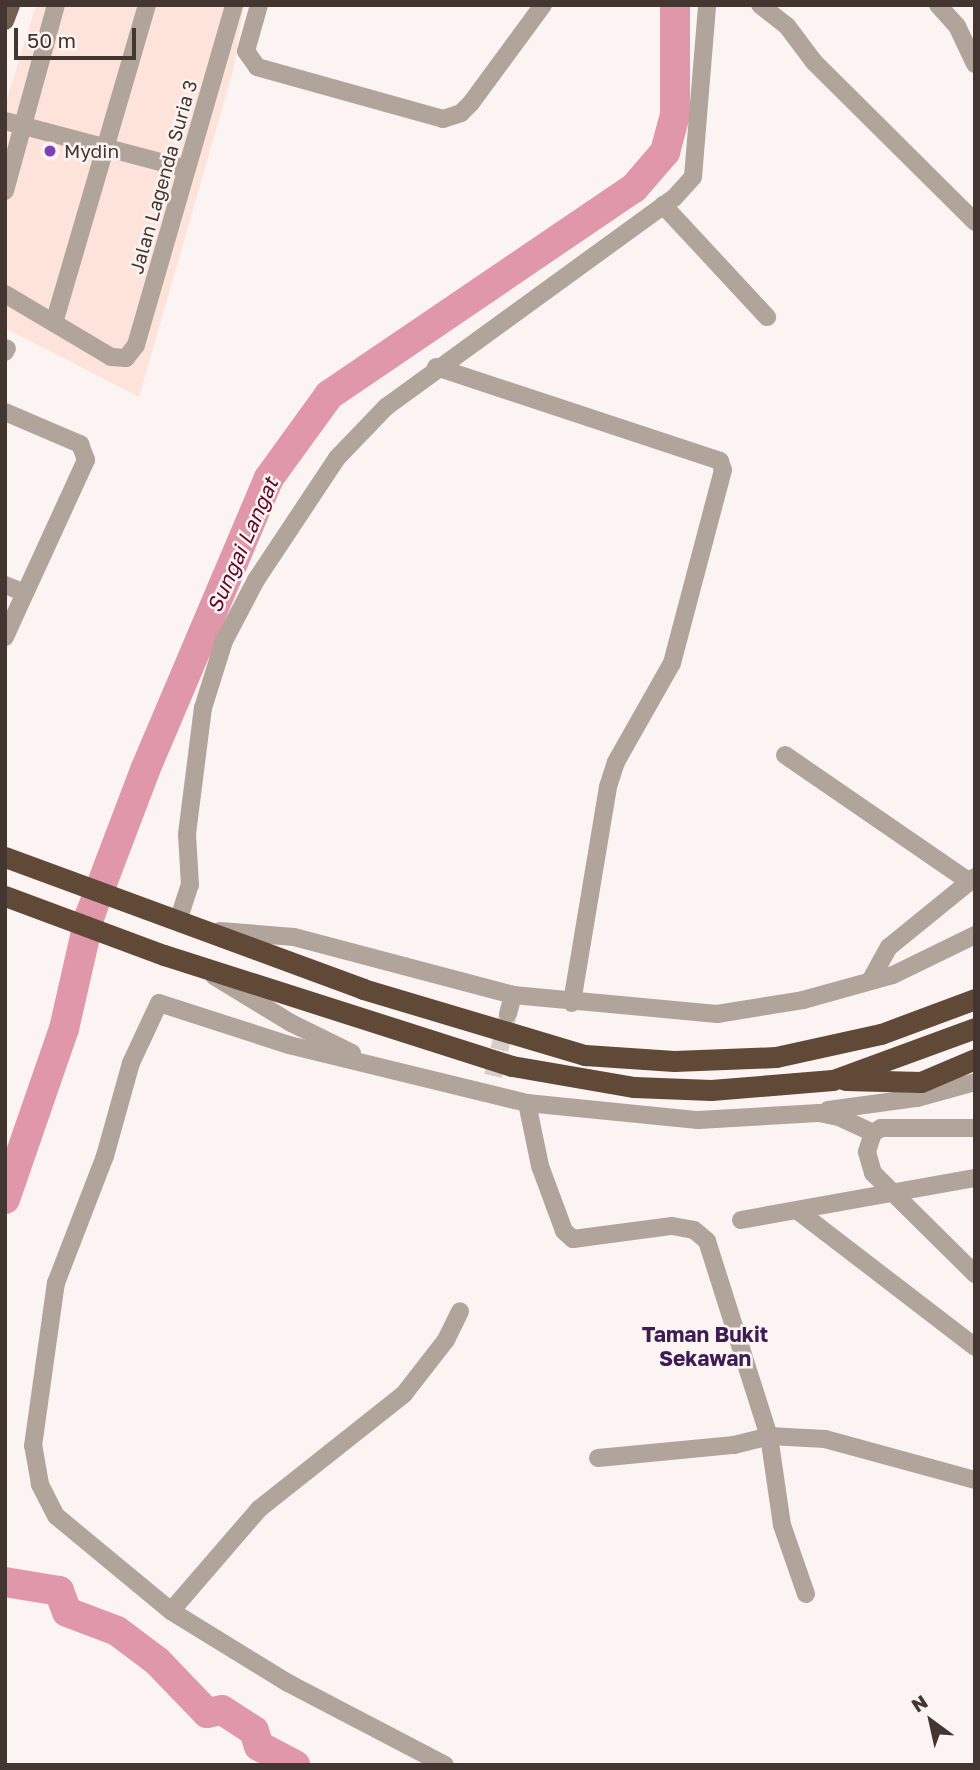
<!DOCTYPE html>
<style>
body{margin:0}
#map{position:relative;width:980px;height:1770px;overflow:hidden;background:#fcf4f2;font-family:"Golos Text",sans-serif}
div>[style]{position:absolute}
[style*='--x']{left:calc(var(--x)*1px);top:calc(var(--y)*1px);width:calc(var(--w)*1px);rotate:calc(var(--a)*1deg)}
.built>*{inset:0;background:#fde3da}
.river>*{height:30px;margin:-15px;padding:0 15px;transform-origin:15px;border-radius:15px;background:#df97a9}
.minor-tunnel>*{height:18px;margin-top:-9px;transform-origin:0;background:repeating-linear-gradient(90deg,#d7cecb 0 18px,transparent 0 27px)}
.minor>*{height:18px;margin:-9px;padding:0 9px;transform-origin:9px;border-radius:9px;background:#b0a49b}
.major>*{height:18px;margin:-9px;padding:0 9px;transform-origin:9px;border-radius:9px;background:#756151}
.highway>*{height:21px;margin:-10.5px;padding:0 10.5px;transform-origin:10.5px;border-radius:10.5px;background:#604937}
.dots>*{width:19px;height:19px;translate:-50% -50%;box-sizing:border-box;border:4px solid #fcf4f2;border-radius:50%}
span{translate:-50% -50%;white-space:nowrap;text-align:center;line-height:1.15;-webkit-text-stroke:5px #fcf4f2;paint-order:stroke}
.poi-label{font-size:19px;color:#433530}
.left{translate:0 -50%;text-align:left}
.street-label{font-size:19px;color:#433530}
.water-label{font-size:21px;color:#5e092c;font-style:italic}
.neighbourhood-label{font-size:21px;color:#3b1c54;font-weight:700}
.frame{position:absolute;inset:0;border:7px solid #433530;pointer-events:none}
.north{position:absolute;left:896px;top:1686px;width:70px;height:70px;-webkit-text-stroke:5px #fcf4f2;paint-order:stroke;rotate:327deg;font-size:19px;font-weight:700;line-height:28px;text-align:center;color:#433530}
.north::after{content:'';display:block;margin:auto;width:24px;height:32px;background:#433530;clip-path:polygon(50% 0,100% 100%,50% 72%,0 100%)}
.scale{position:absolute;left:14px;top:28px;width:122px;height:32px;box-sizing:border-box;border:4px solid #433530;border-top:0;padding-left:9px;font-size:21px;line-height:24px;white-space:nowrap;color:#433530;-webkit-text-stroke:5px #fcf4f2;paint-order:stroke}
</style>
<div id="map">
<div class="built">
<i style="clip-path:polygon(36px 5px,244px 5px,233px 71px,139px 397px,5px 328px,5px 105px)"></i>
</div>
<div class="river">
<i style="--x:5;--y:1199;--w:180;--a:-70.9"></i>
<i style="--x:64;--y:1029;--w:117;--a:-77.2"></i>
<i style="--x:90;--y:915;--w:155;--a:-69.2"></i>
<i style="--x:145;--y:770;--w:317;--a:-67"></i>
<i style="--x:269;--y:478;--w:102;--a:-54.1"></i>
<i style="--x:329;--y:395;--w:369;--a:-34.2"></i>
<i style="--x:634;--y:188;--w:48;--a:-49.3"></i>
<i style="--x:665;--y:152;--w:38;--a:-75"></i>
<i style="--x:675;--y:115;--w:110;--a:-90"></i>
<i style="--x:5;--y:1582;--w:55;--a:9.5"></i>
<i style="--x:59;--y:1591;--w:22;--a:69"></i>
<i style="--x:67;--y:1612;--w:53;--a:20.8"></i>
<i style="--x:117;--y:1631;--w:50;--a:36.9"></i>
<i style="--x:157;--y:1661;--w:72;--a:46.1"></i>
<i style="--x:207;--y:1713;--w:15;--a:-11"></i>
<i style="--x:222;--y:1710;--w:38;--a:33"></i>
<i style="--x:254;--y:1731;--w:16;--a:72"></i>
<i style="--x:259;--y:1746;--w:41;--a:27.8"></i>
</div>
<div class="minor-tunnel">
<i style="--x:493;--y:1076;--w:60;--a:-76.4"></i>
</div>
<div class="minor">
<i style="--x:259;--y:5;--w:48;--a:105.8"></i>
<i style="--x:246;--y:51;--w:19;--a:55"></i>
<i style="--x:257;--y:67;--w:193;--a:15.6"></i>
<i style="--x:443;--y:119;--w:19;--a:-18"></i>
<i style="--x:461;--y:113;--w:14;--a:-45"></i>
<i style="--x:471;--y:103;--w:122;--a:-53.7"></i>
<i style="--x:760;--y:5;--w:34;--a:38"></i>
<i style="--x:787;--y:26;--w:45;--a:53.1"></i>
<i style="--x:814;--y:62;--w:227;--a:44.8"></i>
<i style="--x:938;--y:5;--w:28;--a:48"></i>
<i style="--x:957;--y:26;--w:42;--a:64.7"></i>
<i style="--x:5;--y:121;--w:188;--a:14.8"></i>
<i style="--x:5;--y:191;--w:193;--a:-74.7"></i>
<i style="--x:663;--y:205;--w:153;--a:47.1"></i>
<i style="--x:5;--y:294;--w:123;--a:30.7"></i>
<i style="--x:111;--y:357;--w:15;--a:4"></i>
<i style="--x:126;--y:358;--w:16;--a:-52"></i>
<i style="--x:136;--y:345;--w:354;--a:-73.9"></i>
<i style="--x:54;--y:323;--w:331;--a:-73.7"></i>
<i style="--x:5;--y:352;--w:4;--a:-63"></i>
<i style="--x:436;--y:367;--w:299;--a:18.3"></i>
<i style="--x:720;--y:461;--w:9;--a:72"></i>
<i style="--x:723;--y:470;--w:200;--a:104.8"></i>
<i style="--x:672;--y:663;--w:114;--a:119.5"></i>
<i style="--x:616;--y:762;--w:26;--a:108"></i>
<i style="--x:608;--y:787;--w:219;--a:99.5"></i>
<i style="--x:5;--y:412;--w:82;--a:23.1"></i>
<i style="--x:80;--y:444;--w:17;--a:69"></i>
<i style="--x:86;--y:460;--w:146;--a:114.6"></i>
<i style="--x:25;--y:593;--w:22;--a:-158"></i>
<i style="--x:5;--y:637;--w:48;--a:-65.6"></i>
<i style="--x:785;--y:755;--w:222;--a:34.5"></i>
<i style="--x:178;--y:921;--w:38;--a:-72"></i>
<i style="--x:190;--y:885;--w:51;--a:-93.4"></i>
<i style="--x:187;--y:834;--w:127;--a:-82.8"></i>
<i style="--x:203;--y:708;--w:70;--a:-72.6"></i>
<i style="--x:224;--y:641;--w:69;--a:-62.3"></i>
<i style="--x:256;--y:580;--w:146;--a:-56.4"></i>
<i style="--x:337;--y:458;--w:71;--a:-46.1"></i>
<i style="--x:386;--y:407;--w:356;--a:-36"></i>
<i style="--x:674;--y:198;--w:28;--a:-48"></i>
<i style="--x:693;--y:177;--w:173;--a:-85.3"></i>
<i style="--x:220;--y:931;--w:74;--a:4.6"></i>
<i style="--x:294;--y:937;--w:227;--a:14.8"></i>
<i style="--x:513;--y:995;--w:205;--a:5.3"></i>
<i style="--x:717;--y:1014;--w:87;--a:-9.2"></i>
<i style="--x:803;--y:1000;--w:93;--a:-15.5"></i>
<i style="--x:893;--y:975;--w:91;--a:-26"></i>
<i style="--x:214;--y:976;--w:90;--a:31.4"></i>
<i style="--x:291;--y:1023;--w:68;--a:26.2"></i>
<i style="--x:870;--y:981;--w:39;--a:-61"></i>
<i style="--x:889;--y:947;--w:111;--a:-39.1"></i>
<i style="--x:508;--y:1014;--w:20;--a:-75"></i>
<i style="--x:527;--y:1103;--w:64;--a:78.3"></i>
<i style="--x:540;--y:1166;--w:69;--a:69.7"></i>
<i style="--x:564;--y:1231;--w:12;--a:42"></i>
<i style="--x:573;--y:1239;--w:100;--a:-7.5"></i>
<i style="--x:672;--y:1226;--w:22;--a:10"></i>
<i style="--x:694;--y:1230;--w:17;--a:40"></i>
<i style="--x:707;--y:1241;--w:205;--a:72.4"></i>
<i style="--x:769;--y:1436;--w:90;--a:81.7"></i>
<i style="--x:782;--y:1525;--w:73;--a:70.8"></i>
<i style="--x:828;--y:1110;--w:90;--a:-7.7"></i>
<i style="--x:917;--y:1098;--w:60;--a:-15.4"></i>
<i style="--x:975;--y:1128;--w:94;--a:180"></i>
<i style="--x:881;--y:1128;--w:9;--a:148"></i>
<i style="--x:873;--y:1133;--w:20;--a:108"></i>
<i style="--x:867;--y:1152;--w:22;--a:74"></i>
<i style="--x:873;--y:1173;--w:144;--a:44.7"></i>
<i style="--x:798;--y:1211;--w:223;--a:37.5"></i>
<i style="--x:741;--y:1220;--w:238;--a:-10.2"></i>
<i style="--x:598;--y:1458;--w:137;--a:-5.5"></i>
<i style="--x:734;--y:1445;--w:36;--a:-14"></i>
<i style="--x:769;--y:1436;--w:56;--a:3.1"></i>
<i style="--x:825;--y:1439;--w:156;--a:15.3"></i>
<i style="--x:171;--y:1611;--w:135;--a:-49.2"></i>
<i style="--x:259;--y:1509;--w:185;--a:-38.4"></i>
<i style="--x:404;--y:1394;--w:68;--a:-52.1"></i>
<i style="--x:446;--y:1340;--w:32;--a:-64"></i>
<i style="--x:445;--y:1765;--w:177;--a:-152.4"></i>
<i style="--x:288;--y:1683;--w:137;--a:-148.4"></i>
<i style="--x:171;--y:1611;--w:149;--a:-140.4"></i>
<i style="--x:56;--y:1516;--w:36;--a:-117"></i>
<i style="--x:40;--y:1484;--w:39;--a:-100"></i>
<i style="--x:33;--y:1446;--w:165;--a:-82"></i>
<i style="--x:56;--y:1283;--w:136;--a:-68.9"></i>
<i style="--x:105;--y:1156;--w:97;--a:-74.4"></i>
<i style="--x:131;--y:1063;--w:66;--a:-65"></i>
<i style="--x:159;--y:1003;--w:137;--a:17.9"></i>
<i style="--x:289;--y:1045;--w:245;--a:13.7"></i>
<i style="--x:527;--y:1103;--w:172;--a:5.7"></i>
<i style="--x:698;--y:1120;--w:121;--a:-3.3"></i>
<i style="--x:819;--y:1113;--w:20;--a:11"></i>
<i style="--x:839;--y:1117;--w:38;--a:25"></i>
</div>
<div class="major">
<i style="--x:5;--y:21;--w:17;--a:-69"></i>
</div>
<div class="highway">
<i style="--x:5;--y:857;--w:382;--a:20.2"></i>
<i style="--x:363;--y:989;--w:232;--a:16.6"></i>
<i style="--x:585;--y:1055;--w:89;--a:3.9"></i>
<i style="--x:674;--y:1061;--w:102;--a:-2.2"></i>
<i style="--x:776;--y:1057;--w:107;--a:-12.4"></i>
<i style="--x:881;--y:1034;--w:100;--a:-20.4"></i>
<i style="--x:5;--y:896;--w:170;--a:20.4"></i>
<i style="--x:164;--y:955;--w:365;--a:17.7"></i>
<i style="--x:512;--y:1066;--w:124;--a:9.8"></i>
<i style="--x:634;--y:1087;--w:77;--a:2.2"></i>
<i style="--x:711;--y:1090;--w:122;--a:-4.7"></i>
<i style="--x:833;--y:1080;--w:151;--a:-20.1"></i>
<i style="--x:845;--y:1080;--w:76;--a:1.5"></i>
<i style="--x:921;--y:1082;--w:59;--a:-23.1"></i>
</div>
<div class="dots">
<i style="left:50px;top:151px;background:#8141b6"></i>
</div>
<div class="poi-label">
<span class="left" style="left:64px;top:151px">Mydin</span>
</div>
<div class="street-label">
<span style="left:163px;top:177px;rotate:-74deg">Jalan Lagenda Suria 3</span>
</div>
<div class="water-label">
<span style="left:242px;top:545px;rotate:-66deg">Sungai Langat</span>
</div>
<div class="neighbourhood-label">
<span style="left:705px;top:1346px">Taman Bukit<br>Sekawan</span>
</div>
<div class="frame"></div>
<div class="north">N</div>
<div class="scale">50 m</div>
</div>
